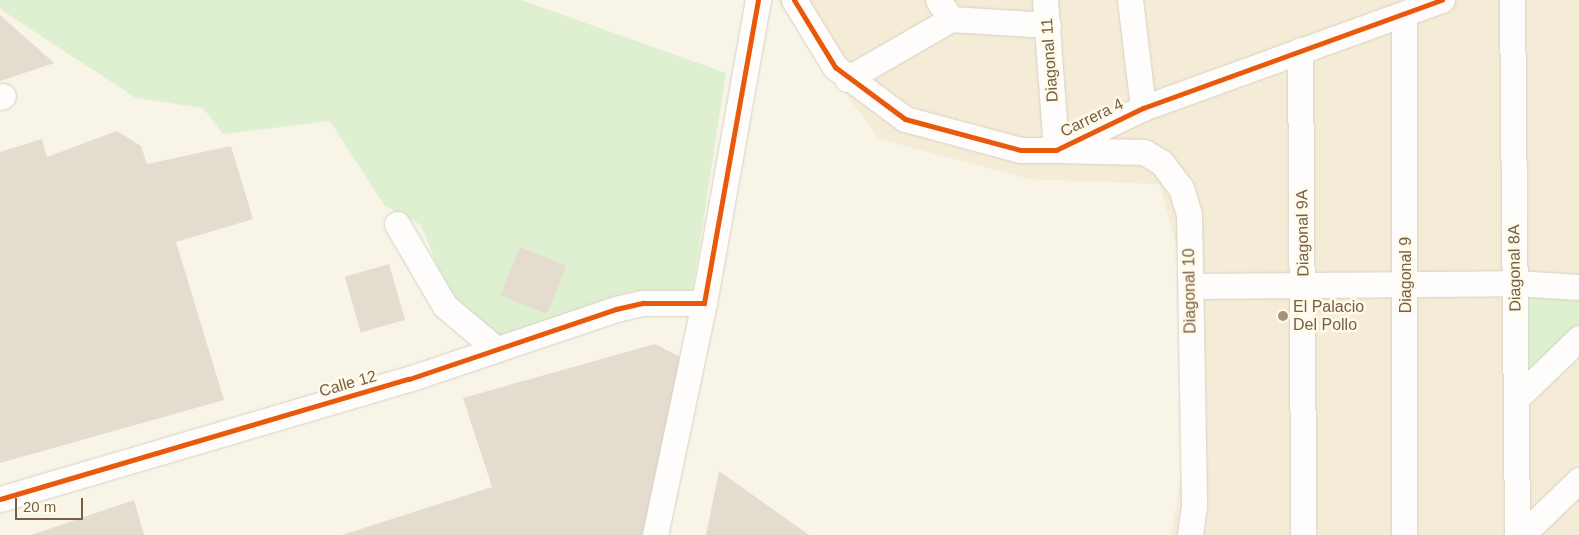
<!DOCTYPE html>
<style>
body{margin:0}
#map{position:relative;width:1579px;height:535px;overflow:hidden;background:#f8f4e7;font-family:Arial,sans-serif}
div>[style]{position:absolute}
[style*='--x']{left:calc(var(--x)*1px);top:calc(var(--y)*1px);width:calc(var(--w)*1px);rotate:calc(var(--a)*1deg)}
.residential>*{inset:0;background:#f4ecd7}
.green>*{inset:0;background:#def0d0}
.building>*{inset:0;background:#e4dccf;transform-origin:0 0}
.roads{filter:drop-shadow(0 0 1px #d7d1c6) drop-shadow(0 0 1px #d7d1c6)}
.minor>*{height:25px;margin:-12.5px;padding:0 12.5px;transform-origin:12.5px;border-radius:12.5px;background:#fefdfb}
.cycleway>*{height:5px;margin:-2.5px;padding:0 2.5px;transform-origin:2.5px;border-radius:2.5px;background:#e8590c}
.dots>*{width:14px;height:14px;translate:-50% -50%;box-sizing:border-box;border:2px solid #fffae9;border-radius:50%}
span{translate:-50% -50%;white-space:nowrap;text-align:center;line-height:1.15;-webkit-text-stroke:5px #fffae9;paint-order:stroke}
.street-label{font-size:16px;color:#776046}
.poi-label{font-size:16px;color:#776046}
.left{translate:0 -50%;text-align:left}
.scale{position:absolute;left:15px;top:498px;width:68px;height:22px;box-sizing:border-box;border:2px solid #776046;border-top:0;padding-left:6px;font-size:15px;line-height:18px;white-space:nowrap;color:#776046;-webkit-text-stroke:4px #fffae9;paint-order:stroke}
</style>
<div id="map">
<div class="residential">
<i style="clip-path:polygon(777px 0,1579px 0,1579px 535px,1171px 535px,1182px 472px,1190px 293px,1159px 184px,1029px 179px,879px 139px)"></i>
</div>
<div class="green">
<i style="clip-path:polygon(0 0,521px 0,726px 73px,692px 294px,631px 291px,499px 340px,450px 298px,421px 225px,384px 205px,330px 121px,223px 134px,203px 108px,136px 98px,0 9px)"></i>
<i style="clip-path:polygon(1515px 283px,1579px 287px,1579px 338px,1518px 397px)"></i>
</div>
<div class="building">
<i style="clip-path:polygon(0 15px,54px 63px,0 81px)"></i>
<i style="clip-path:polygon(117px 131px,141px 146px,147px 164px,231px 146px,253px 219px,176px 242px,224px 400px,0 463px,0 152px,42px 139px,47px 157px)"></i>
<i style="left:520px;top:247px;width:50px;height:52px;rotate:22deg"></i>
<i style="left:389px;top:264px;width:58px;height:46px;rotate:74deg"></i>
<i style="clip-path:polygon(655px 344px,684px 359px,651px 535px,342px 535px,492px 487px,463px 398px)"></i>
<i style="clip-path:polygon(719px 471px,809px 535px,706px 535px)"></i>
<i style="clip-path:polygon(134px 500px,144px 535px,31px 535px)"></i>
</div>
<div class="roads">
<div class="minor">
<i style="--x:794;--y:0;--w:79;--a:58.5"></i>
<i style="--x:835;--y:67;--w:87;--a:36.6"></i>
<i style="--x:905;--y:119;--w:120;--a:15"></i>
<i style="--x:1021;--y:150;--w:35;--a:0"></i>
<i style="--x:1056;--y:150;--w:97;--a:-25.8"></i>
<i style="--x:1143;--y:108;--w:318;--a:-19.9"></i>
<i style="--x:938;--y:0;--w:23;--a:56"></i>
<i style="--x:1045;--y:0;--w:150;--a:85.8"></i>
<i style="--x:1056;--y:150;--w:88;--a:1.3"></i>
<i style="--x:1144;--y:152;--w:21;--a:31"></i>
<i style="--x:1162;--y:163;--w:31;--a:53"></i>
<i style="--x:1181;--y:188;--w:27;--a:73"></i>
<i style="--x:1189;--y:214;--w:292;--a:89"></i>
<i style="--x:1194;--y:506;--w:29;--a:98"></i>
<i style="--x:1130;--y:0;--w:109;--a:83.1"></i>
<i style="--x:1512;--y:0;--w:535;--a:89.46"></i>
<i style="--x:1404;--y:16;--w:519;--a:90"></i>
<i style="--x:1300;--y:50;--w:485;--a:89.6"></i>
<i style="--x:847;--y:79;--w:120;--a:-30"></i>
<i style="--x:951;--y:19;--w:97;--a:3.5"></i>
<i style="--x:0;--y:97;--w:3;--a:-18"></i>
<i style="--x:397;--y:224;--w:95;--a:59.7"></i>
<i style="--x:445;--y:306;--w:67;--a:40.1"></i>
<i style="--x:1191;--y:286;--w:324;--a:-0.5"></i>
<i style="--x:1515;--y:283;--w:64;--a:3.6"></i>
<i style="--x:1518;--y:397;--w:85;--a:-44"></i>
<i style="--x:0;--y:499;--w:426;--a:-16.4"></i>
<i style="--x:409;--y:379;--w:219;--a:-18.7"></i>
<i style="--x:616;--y:309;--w:28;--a:-13"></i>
<i style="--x:643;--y:303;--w:61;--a:0"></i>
<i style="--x:655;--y:535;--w:237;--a:-78.1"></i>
<i style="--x:704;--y:303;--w:308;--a:-79.9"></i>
<i style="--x:1522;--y:535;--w:79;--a:-44"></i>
</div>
</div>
<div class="cycleway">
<i style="--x:794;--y:0;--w:79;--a:58.5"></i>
<i style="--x:835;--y:67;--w:87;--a:36.6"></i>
<i style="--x:905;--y:119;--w:120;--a:15"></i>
<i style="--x:1021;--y:150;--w:35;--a:0"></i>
<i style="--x:1056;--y:150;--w:97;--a:-25.8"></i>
<i style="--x:1143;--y:108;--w:318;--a:-19.9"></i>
<i style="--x:0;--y:499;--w:426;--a:-16.4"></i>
<i style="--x:409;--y:379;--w:219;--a:-18.7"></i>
<i style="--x:616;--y:309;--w:28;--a:-13"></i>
<i style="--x:643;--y:303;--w:61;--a:0"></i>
<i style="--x:704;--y:303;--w:308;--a:-79.9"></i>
</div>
<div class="dots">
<i style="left:1283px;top:316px;background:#a4947e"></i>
</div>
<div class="street-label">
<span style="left:1050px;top:60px;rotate:-94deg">Diagonal 11</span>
<span style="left:1092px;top:118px;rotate:-26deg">Carrera 4</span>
<span style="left:1303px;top:233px;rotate:-91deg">Diagonal 9A</span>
<span style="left:1515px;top:268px;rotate:-91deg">Diagonal 8A</span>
<span style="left:1406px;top:275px;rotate:-90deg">Diagonal 9</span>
<span style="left:1190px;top:291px;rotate:-91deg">Diagonal 10</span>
<span style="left:348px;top:384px;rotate:-16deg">Calle 12</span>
</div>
<div class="poi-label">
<span class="left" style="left:1293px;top:316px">El Palacio<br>Del Pollo</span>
</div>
<div class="scale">20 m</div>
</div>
